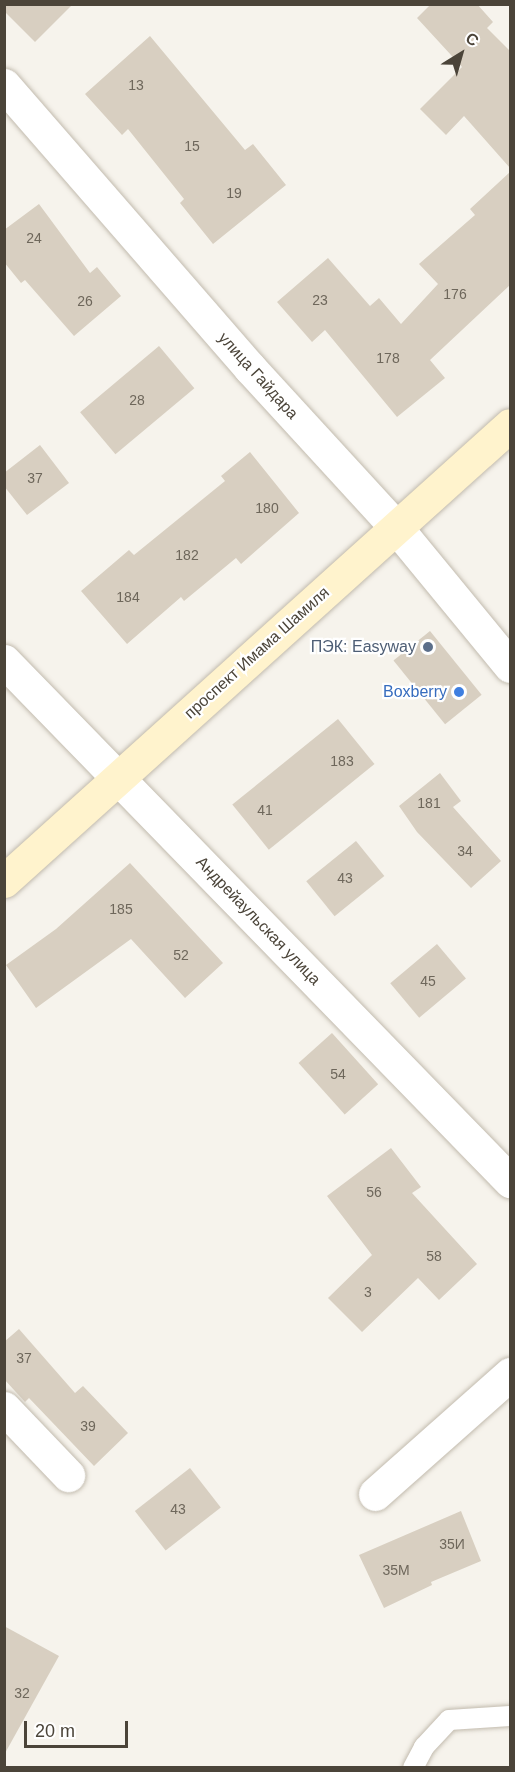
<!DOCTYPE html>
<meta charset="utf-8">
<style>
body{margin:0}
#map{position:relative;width:515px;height:1772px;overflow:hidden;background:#f6f3ec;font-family:Arial,sans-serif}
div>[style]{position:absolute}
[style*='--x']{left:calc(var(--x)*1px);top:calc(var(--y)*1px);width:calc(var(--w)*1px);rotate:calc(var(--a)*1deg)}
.building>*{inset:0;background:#d8cfc1;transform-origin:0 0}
.roads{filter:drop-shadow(0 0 2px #c2bbae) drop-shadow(0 0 2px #c2bbae)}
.service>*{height:20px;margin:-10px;padding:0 10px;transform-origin:10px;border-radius:10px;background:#fff}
.minor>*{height:33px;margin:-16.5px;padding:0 16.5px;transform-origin:16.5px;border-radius:16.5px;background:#fff}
.secondary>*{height:33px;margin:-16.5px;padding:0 16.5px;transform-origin:16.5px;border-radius:16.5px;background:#fff3cd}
.dots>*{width:16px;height:16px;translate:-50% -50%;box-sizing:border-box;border:3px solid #fff;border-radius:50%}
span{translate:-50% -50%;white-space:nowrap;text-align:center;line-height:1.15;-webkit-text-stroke:4.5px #fff;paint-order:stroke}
.number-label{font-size:14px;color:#6e675b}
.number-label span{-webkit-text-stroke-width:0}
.street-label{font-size:16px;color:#4b4439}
.service-label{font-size:16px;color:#4e5e75}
.right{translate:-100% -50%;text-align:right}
.shop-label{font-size:16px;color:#366cbe}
.frame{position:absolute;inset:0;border:6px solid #4b4439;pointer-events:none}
.north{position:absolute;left:431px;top:24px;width:60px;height:60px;-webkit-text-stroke:4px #fff;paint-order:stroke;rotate:37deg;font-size:16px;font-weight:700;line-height:24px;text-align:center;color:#4b4439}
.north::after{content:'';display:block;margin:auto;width:21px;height:27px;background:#4b4439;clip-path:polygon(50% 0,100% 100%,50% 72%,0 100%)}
.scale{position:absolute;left:24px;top:1721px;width:104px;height:27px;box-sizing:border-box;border:3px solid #4b4439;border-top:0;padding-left:8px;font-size:18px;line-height:21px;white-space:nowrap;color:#4b4439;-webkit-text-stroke:4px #fff;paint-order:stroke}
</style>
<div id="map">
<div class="building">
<i style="clip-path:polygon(4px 4px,73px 4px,35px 42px,4px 11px)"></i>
<i style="clip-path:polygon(431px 4px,477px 4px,493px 22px,487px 28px,510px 51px,510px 168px,464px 116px,446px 135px,420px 109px,462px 67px,417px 18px)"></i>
<i style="clip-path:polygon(150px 36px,245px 150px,253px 144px,286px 185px,213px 244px,180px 203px,184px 199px,128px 129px,122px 135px,85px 94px)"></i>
<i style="clip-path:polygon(510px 172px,510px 285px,430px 360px,445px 378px,397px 417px,325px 330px,312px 342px,277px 302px,328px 258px,370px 306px,379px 298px,401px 324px,438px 284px,419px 264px,475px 215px,470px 209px)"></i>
<i style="clip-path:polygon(39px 204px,90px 273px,97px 267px,121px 296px,74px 336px,25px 280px,21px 283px,4px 262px,4px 230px)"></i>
<i style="left:159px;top:346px;width:55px;height:103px;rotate:50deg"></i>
<i style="clip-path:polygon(40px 445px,69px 483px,27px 515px,4px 486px,4px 473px)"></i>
<i style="clip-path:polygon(250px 452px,299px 513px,241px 564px,236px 558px,184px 601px,181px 597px,127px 644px,81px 591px,129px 550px,134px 555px,225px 481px,221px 476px)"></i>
<i style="left:430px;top:631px;width:82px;height:47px;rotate:51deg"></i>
<i style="left:338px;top:719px;width:58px;height:136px;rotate:51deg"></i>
<i style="clip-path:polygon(440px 773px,461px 801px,453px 807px,501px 861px,471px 888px,417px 832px,399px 806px)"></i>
<i style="left:356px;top:841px;width:45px;height:64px;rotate:51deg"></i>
<i style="clip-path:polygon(130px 863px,223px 963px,185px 998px,131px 939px,36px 1008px,6px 965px,56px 929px)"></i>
<i style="left:437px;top:944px;width:45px;height:61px;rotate:50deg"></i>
<i style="left:332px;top:1033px;width:69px;height:45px;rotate:48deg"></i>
<i style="clip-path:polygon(391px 1148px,421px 1187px,412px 1193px,477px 1264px,439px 1300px,418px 1278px,362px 1332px,328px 1298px,372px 1255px,327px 1196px)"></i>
<i style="clip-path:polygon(19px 1329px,75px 1393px,83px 1386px,128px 1433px,94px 1466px,29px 1398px,25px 1402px,4px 1379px,4px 1342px)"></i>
<i style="left:190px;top:1468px;width:50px;height:70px;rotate:52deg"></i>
<i style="clip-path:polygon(461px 1511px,481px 1561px,431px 1582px,432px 1585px,384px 1608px,359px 1555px)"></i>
<i style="clip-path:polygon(4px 1626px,59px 1656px,4px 1755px)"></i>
</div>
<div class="roads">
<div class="service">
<i style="--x:413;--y:1768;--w:24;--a:-62"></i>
<i style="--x:424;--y:1747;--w:37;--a:-47"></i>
<i style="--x:449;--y:1720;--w:61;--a:-3.8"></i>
</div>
<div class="minor">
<i style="--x:4;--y:85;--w:375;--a:49"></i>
<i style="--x:250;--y:368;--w:214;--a:47.5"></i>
<i style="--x:395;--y:526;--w:181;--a:50.6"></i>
<i style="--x:4;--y:661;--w:726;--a:45.78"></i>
<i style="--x:4;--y:1408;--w:93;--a:46.3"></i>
<i style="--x:375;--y:1494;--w:181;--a:-41.6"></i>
</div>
<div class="secondary">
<i style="--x:4;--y:881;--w:681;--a:-42.02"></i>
</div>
</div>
<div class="dots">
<i style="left:428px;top:647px;background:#5c6f8a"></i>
<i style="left:459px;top:692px;background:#3f7fe0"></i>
</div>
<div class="number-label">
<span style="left:136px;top:85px">13</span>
<span style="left:192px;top:146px">15</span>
<span style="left:234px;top:193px">19</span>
<span style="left:34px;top:238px">24</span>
<span style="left:455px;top:294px">176</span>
<span style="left:320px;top:300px">23</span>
<span style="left:85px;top:301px">26</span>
<span style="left:388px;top:358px">178</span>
<span style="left:137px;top:400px">28</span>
<span style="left:35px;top:478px">37</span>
<span style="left:267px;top:508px">180</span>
<span style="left:187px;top:555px">182</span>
<span style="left:128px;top:597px">184</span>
<span style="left:342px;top:761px">183</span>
<span style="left:429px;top:803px">181</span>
<span style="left:265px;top:810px">41</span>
<span style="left:465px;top:851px">34</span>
<span style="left:345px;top:878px">43</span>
<span style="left:121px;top:909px">185</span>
<span style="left:181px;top:955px">52</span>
<span style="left:428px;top:981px">45</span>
<span style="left:338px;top:1074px">54</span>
<span style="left:374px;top:1192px">56</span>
<span style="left:434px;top:1256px">58</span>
<span style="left:368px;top:1292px">3</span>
<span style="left:24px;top:1358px">37</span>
<span style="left:88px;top:1426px">39</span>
<span style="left:178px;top:1509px">43</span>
<span style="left:452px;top:1544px">35И</span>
<span style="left:396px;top:1570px">35М</span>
<span style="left:22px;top:1693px">32</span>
</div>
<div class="street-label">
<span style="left:258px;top:376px;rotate:48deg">улица Гайдара</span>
<span style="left:257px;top:653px;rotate:-42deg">проспект Имама Шамиля</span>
<span style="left:258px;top:921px;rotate:46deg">Андрейаульская улица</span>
</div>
<div class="service-label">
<span class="right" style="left:416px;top:647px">ПЭК: Easyway</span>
</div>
<div class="shop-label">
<span class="right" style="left:447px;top:692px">Boxberry</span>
</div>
<div class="frame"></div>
<div class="north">С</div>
<div class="scale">20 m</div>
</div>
